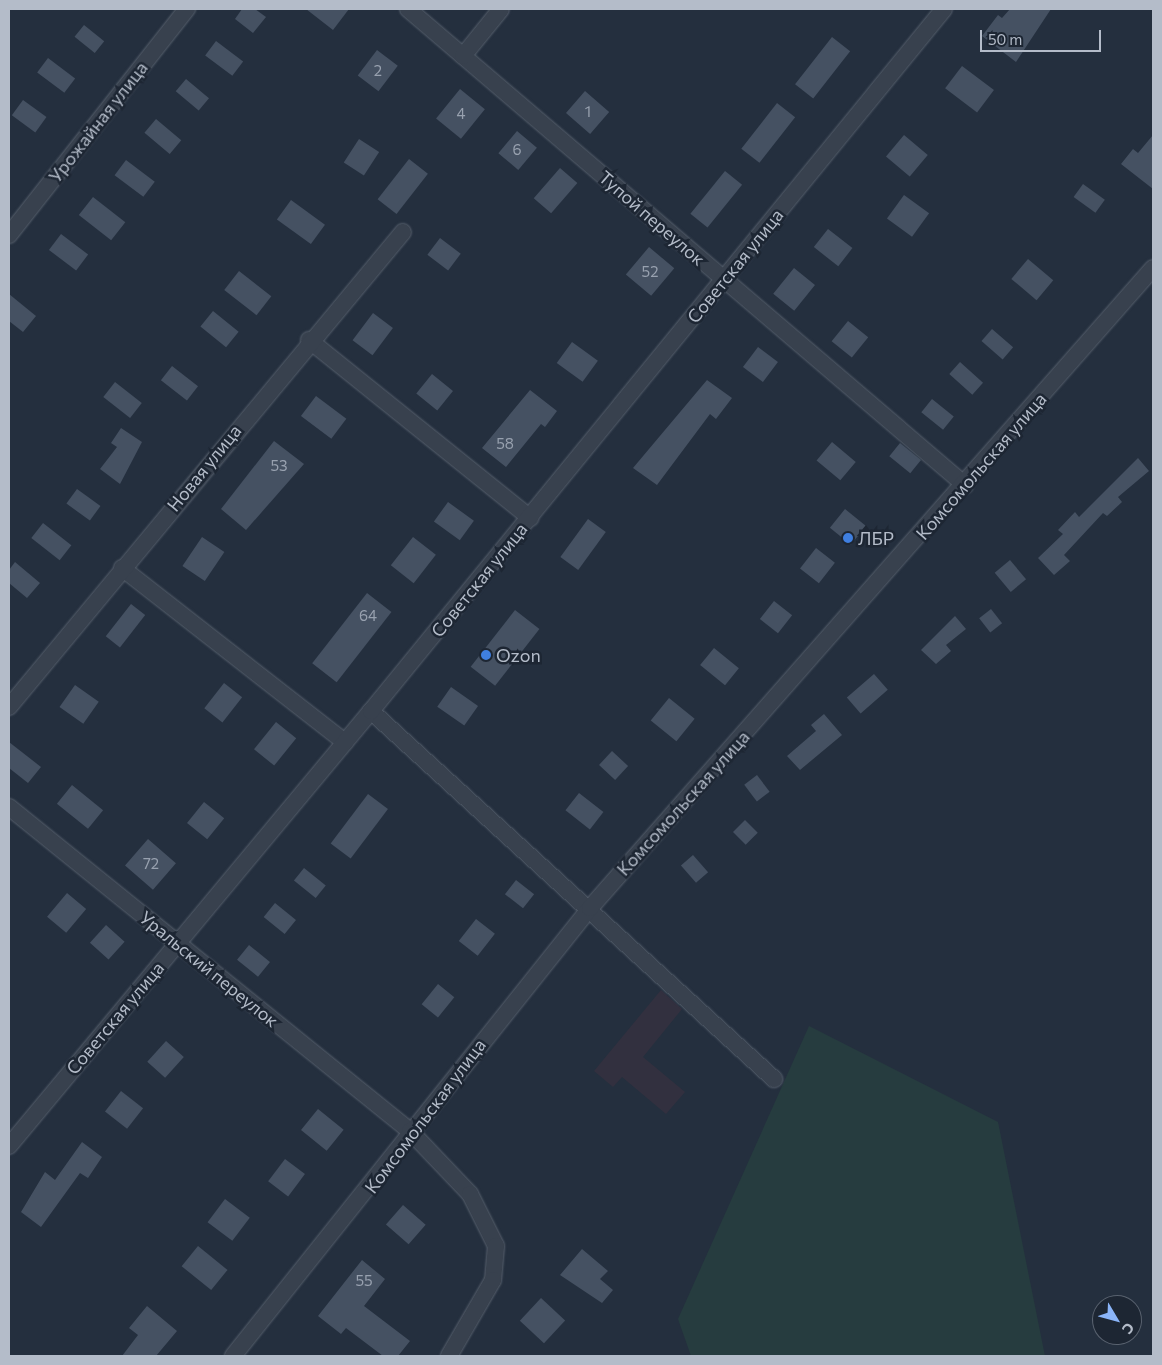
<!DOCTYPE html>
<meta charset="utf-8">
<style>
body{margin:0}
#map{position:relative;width:1162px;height:1365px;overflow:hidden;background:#242f3e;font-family:Commissioner,sans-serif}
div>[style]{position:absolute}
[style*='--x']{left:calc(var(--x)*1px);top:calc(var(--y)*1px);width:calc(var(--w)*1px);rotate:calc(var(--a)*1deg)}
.medical>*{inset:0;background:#32303f}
.green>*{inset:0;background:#263c3f}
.building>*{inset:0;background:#455162;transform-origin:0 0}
.roads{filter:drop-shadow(0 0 1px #565f6c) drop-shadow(0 0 1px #565f6c)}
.minor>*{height:16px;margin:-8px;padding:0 8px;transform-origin:8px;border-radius:8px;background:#38414e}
.dots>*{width:14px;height:14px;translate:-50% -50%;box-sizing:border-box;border:2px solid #1d2633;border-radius:50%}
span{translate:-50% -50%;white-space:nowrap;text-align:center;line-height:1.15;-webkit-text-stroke:5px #1d2633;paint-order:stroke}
.number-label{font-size:15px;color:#98a1af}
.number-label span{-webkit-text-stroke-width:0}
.street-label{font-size:18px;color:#b4bcc9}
.poi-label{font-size:18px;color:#b4bcc9}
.left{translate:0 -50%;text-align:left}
.frame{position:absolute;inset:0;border:10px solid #b4bcc9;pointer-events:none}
.north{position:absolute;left:1092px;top:1295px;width:50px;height:50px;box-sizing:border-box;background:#1d2633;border:1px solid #59626f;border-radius:50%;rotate:127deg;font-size:14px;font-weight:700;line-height:20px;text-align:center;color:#b4bcc9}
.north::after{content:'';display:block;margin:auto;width:18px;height:22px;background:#8ab4f8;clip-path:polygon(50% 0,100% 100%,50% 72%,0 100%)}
.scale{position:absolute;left:980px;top:30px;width:121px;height:22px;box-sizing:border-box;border:2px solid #b4bcc9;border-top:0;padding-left:6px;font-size:15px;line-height:18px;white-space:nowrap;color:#b4bcc9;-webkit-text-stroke:4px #1d2633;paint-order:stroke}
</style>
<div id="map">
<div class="medical">
<i style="clip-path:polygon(661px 990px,682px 1009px,643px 1057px,685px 1092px,666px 1114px,622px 1077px,613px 1087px,594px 1071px)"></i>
</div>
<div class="green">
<i style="clip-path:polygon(809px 1026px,998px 1122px,1045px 1356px,691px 1356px,678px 1319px)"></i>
</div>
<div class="building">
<i style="clip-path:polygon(242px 9px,255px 9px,266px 17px,253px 33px,235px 19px)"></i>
<i style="clip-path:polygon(306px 9px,349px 9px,333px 30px)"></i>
<i style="clip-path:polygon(1010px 9px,1051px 9px,1016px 62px,982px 36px,998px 15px,1002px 18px)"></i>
<i style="left:84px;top:25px;width:26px;height:15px;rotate:39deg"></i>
<i style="left:832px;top:37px;width:23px;height:60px;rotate:38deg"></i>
<i style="left:216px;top:41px;width:34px;height:18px;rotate:37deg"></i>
<i style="left:377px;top:50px;width:26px;height:32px;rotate:37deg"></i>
<i style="left:48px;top:58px;width:34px;height:18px;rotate:37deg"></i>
<i style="left:962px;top:66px;width:40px;height:28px;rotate:37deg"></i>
<i style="left:186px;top:79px;width:30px;height:16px;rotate:40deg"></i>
<i style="left:460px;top:89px;width:32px;height:38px;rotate:39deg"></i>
<i style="left:585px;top:91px;width:32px;height:29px;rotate:41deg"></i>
<i style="left:23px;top:100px;width:29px;height:19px;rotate:36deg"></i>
<i style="left:777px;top:103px;width:23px;height:58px;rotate:38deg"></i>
<i style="left:156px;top:119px;width:33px;height:18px;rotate:40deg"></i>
<i style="left:517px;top:131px;width:26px;height:29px;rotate:40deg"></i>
<i style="left:904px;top:135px;width:31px;height:28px;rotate:40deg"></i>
<i style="clip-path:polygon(1153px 135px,1153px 189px,1121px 164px,1133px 149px,1138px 153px)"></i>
<i style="left:359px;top:139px;width:24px;height:28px;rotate:33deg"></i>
<i style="left:409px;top:159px;width:24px;height:51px;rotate:38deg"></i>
<i style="left:126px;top:160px;width:36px;height:19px;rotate:37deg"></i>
<i style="left:560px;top:168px;width:23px;height:40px;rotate:41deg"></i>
<i style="left:725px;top:171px;width:22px;height:55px;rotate:39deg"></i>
<i style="left:1083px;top:184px;width:27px;height:16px;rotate:36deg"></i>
<i style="left:904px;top:195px;width:31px;height:29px;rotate:36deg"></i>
<i style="left:93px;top:197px;width:41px;height:23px;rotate:38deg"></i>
<i style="left:291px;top:200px;width:42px;height:24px;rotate:36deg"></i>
<i style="left:828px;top:229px;width:31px;height:23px;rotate:38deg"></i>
<i style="left:61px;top:234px;width:34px;height:20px;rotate:37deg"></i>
<i style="left:440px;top:238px;width:26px;height:21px;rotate:37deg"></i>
<i style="left:649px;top:247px;width:33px;height:36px;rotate:40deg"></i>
<i style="left:1028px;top:259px;width:33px;height:26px;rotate:40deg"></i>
<i style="left:794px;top:268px;width:27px;height:33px;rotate:39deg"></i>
<i style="left:239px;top:271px;width:41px;height:24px;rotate:38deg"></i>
<i style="clip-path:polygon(9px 294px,36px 316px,23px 332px,9px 321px)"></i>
<i style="left:213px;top:311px;width:33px;height:20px;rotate:39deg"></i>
<i style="left:373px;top:313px;width:25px;height:34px;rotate:37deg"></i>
<i style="left:848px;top:321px;width:26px;height:26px;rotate:39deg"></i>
<i style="left:992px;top:329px;width:28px;height:16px;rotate:41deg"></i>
<i style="left:572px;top:342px;width:32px;height:26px;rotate:36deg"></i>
<i style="left:758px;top:347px;width:25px;height:25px;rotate:37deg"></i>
<i style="left:960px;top:362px;width:31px;height:16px;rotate:42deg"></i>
<i style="left:172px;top:366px;width:33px;height:18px;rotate:38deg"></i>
<i style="left:432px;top:374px;width:27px;height:25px;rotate:39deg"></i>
<i style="clip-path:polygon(707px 380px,732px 398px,716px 419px,710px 414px,657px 485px,633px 468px)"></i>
<i style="left:115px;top:382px;width:34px;height:19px;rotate:38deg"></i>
<i style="clip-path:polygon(530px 390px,557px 411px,545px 427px,541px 424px,506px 467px,482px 448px)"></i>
<i style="left:316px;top:396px;width:38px;height:25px;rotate:37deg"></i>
<i style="left:932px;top:399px;width:28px;height:17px;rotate:39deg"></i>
<i style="clip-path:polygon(121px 428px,142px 442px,120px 484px,100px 469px,117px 447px,111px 443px)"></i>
<i style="clip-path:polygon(274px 441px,304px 464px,246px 530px,221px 509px)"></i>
<i style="left:832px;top:442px;width:31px;height:24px;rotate:40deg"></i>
<i style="left:900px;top:443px;width:27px;height:17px;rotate:39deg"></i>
<i style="clip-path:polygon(1138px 458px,1149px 471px,1118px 497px,1122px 502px,1107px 516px,1103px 513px,1064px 555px,1070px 561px,1054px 575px,1038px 558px,1063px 534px,1058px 530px,1075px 512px,1079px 517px)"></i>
<i style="left:77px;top:489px;width:29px;height:18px;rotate:36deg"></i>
<i style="left:448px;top:502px;width:32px;height:24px;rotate:36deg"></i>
<i style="left:845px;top:509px;width:27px;height:24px;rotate:39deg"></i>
<i style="left:588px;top:519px;width:22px;height:47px;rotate:36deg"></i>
<i style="left:43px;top:523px;width:36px;height:19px;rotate:38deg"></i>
<i style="left:202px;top:537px;width:27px;height:35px;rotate:34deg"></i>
<i style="left:413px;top:537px;width:29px;height:36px;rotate:38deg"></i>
<i style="left:816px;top:548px;width:24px;height:26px;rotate:38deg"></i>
<i style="left:1010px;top:560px;width:25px;height:20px;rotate:50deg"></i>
<i style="clip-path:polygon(15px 562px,40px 583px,27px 598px,9px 583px,9px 570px)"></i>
<i style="left:367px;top:593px;width:31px;height:89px;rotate:38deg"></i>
<i style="left:774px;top:601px;width:23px;height:23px;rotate:38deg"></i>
<i style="left:131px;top:604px;width:18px;height:41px;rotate:38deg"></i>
<i style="left:991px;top:609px;width:18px;height:15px;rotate:52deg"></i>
<i style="left:515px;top:610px;width:31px;height:72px;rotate:38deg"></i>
<i style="clip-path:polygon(955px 616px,966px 629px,946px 645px,951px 651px,936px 664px,921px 650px)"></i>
<i style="left:714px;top:648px;width:32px;height:22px;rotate:39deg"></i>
<i style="left:874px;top:674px;width:21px;height:36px;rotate:49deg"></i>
<i style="left:224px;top:683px;width:23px;height:32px;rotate:38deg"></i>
<i style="left:75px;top:685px;width:29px;height:27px;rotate:35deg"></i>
<i style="left:451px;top:687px;width:33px;height:24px;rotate:35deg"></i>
<i style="left:669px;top:698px;width:33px;height:29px;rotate:39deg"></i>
<i style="clip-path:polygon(824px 714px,842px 735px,800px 770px,787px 756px,816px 731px,811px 725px)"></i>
<i style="left:276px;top:722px;width:26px;height:35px;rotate:39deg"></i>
<i style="clip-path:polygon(9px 742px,41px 767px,28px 783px,9px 768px)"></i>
<i style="left:612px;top:751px;width:22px;height:19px;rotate:43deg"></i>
<i style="left:757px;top:775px;width:21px;height:16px;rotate:53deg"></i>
<i style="left:72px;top:785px;width:40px;height:24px;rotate:39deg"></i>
<i style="left:579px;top:793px;width:31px;height:22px;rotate:38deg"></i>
<i style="left:368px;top:794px;width:25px;height:62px;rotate:37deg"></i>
<i style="left:204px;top:802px;width:26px;height:27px;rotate:39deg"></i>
<i style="left:745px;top:820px;width:18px;height:17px;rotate:45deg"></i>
<i style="left:148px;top:839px;width:37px;height:35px;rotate:41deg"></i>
<i style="left:693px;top:855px;width:23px;height:16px;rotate:49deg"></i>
<i style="left:304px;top:868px;width:28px;height:16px;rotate:39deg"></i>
<i style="left:516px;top:880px;width:23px;height:18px;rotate:38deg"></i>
<i style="left:67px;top:893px;width:25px;height:31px;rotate:40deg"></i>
<i style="left:275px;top:903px;width:27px;height:18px;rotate:39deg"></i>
<i style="left:476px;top:919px;width:24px;height:28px;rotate:38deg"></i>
<i style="left:106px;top:925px;width:25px;height:24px;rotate:42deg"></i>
<i style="left:249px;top:945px;width:27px;height:19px;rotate:39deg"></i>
<i style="left:438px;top:984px;width:21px;height:26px;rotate:39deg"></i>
<i style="left:166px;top:1041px;width:24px;height:28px;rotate:42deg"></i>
<i style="left:121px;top:1091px;width:28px;height:26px;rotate:38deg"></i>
<i style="left:318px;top:1109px;width:33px;height:27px;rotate:39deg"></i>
<i style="clip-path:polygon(82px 1142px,102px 1157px,88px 1178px,80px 1173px,41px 1227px,21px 1212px,45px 1172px,55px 1180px)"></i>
<i style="left:285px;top:1159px;width:25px;height:28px;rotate:37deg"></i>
<i style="left:225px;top:1199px;width:31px;height:29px;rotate:37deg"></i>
<i style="left:403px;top:1205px;width:30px;height:26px;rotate:41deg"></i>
<i style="left:198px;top:1246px;width:38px;height:26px;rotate:39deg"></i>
<i style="clip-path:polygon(582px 1249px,608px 1271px,600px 1279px,613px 1290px,602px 1303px,560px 1275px)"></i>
<i style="clip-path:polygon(362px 1260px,385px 1279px,364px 1306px,410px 1341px,398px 1356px,383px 1356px,346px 1328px,341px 1334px,318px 1316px)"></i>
<i style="left:541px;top:1298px;width:33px;height:31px;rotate:43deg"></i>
<i style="clip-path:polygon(147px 1306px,177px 1331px,156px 1356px,122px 1356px,138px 1335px,129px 1328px)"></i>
</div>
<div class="roads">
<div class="minor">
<i style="--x:408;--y:9;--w:733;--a:40.52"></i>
<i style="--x:463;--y:56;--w:60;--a:-51"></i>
<i style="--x:9;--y:235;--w:288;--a:-51.8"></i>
<i style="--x:309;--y:340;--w:284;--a:38.8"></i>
<i style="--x:122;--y:568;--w:283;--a:38"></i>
<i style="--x:9;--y:707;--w:617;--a:-50.33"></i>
<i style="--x:371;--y:711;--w:546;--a:42.4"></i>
<i style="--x:9;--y:807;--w:516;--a:38.94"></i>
<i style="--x:410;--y:1131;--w:87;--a:46.4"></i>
<i style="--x:470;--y:1194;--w:58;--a:63.4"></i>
<i style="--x:496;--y:1246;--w:34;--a:95"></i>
<i style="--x:493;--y:1280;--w:88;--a:120.1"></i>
<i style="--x:9;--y:1146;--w:566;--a:-50.23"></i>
<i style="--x:371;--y:711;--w:906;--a:-50.78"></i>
<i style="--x:233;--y:1356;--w:573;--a:-51.45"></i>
<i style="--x:590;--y:908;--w:852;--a:-48.66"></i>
</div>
</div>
<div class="dots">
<i style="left:848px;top:538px;background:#3f7fe0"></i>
<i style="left:486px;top:655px;background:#3f7fe0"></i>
</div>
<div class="number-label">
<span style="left:378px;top:71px">2</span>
<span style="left:588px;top:112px">1</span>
<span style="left:461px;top:114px">4</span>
<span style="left:517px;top:150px">6</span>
<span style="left:650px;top:272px">52</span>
<span style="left:505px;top:444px">58</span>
<span style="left:279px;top:466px">53</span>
<span style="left:368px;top:616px">64</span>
<span style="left:151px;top:864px">72</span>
<span style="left:364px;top:1281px">55</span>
</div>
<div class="street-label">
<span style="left:98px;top:122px;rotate:-52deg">Урожайная улица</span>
<span style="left:652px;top:218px;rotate:41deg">Тупой переулок</span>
<span style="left:735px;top:266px;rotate:-51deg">Советская улица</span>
<span style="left:981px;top:466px;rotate:-49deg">Комсомольская улица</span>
<span style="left:204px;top:468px;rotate:-51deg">Новая улица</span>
<span style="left:479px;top:580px;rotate:-51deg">Советская улица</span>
<span style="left:683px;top:803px;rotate:-48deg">Комсомольская улица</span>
<span style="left:209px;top:969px;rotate:39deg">Уральский переулок</span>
<span style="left:115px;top:1018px;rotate:-50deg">Советская улица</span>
<span style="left:425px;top:1116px;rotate:-53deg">Комсомольская улица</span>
</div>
<div class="poi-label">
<span class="left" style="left:858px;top:538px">ЛБР</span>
<span class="left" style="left:496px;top:655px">Ozon</span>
</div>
<div class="frame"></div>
<div class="north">С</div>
<div class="scale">50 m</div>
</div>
